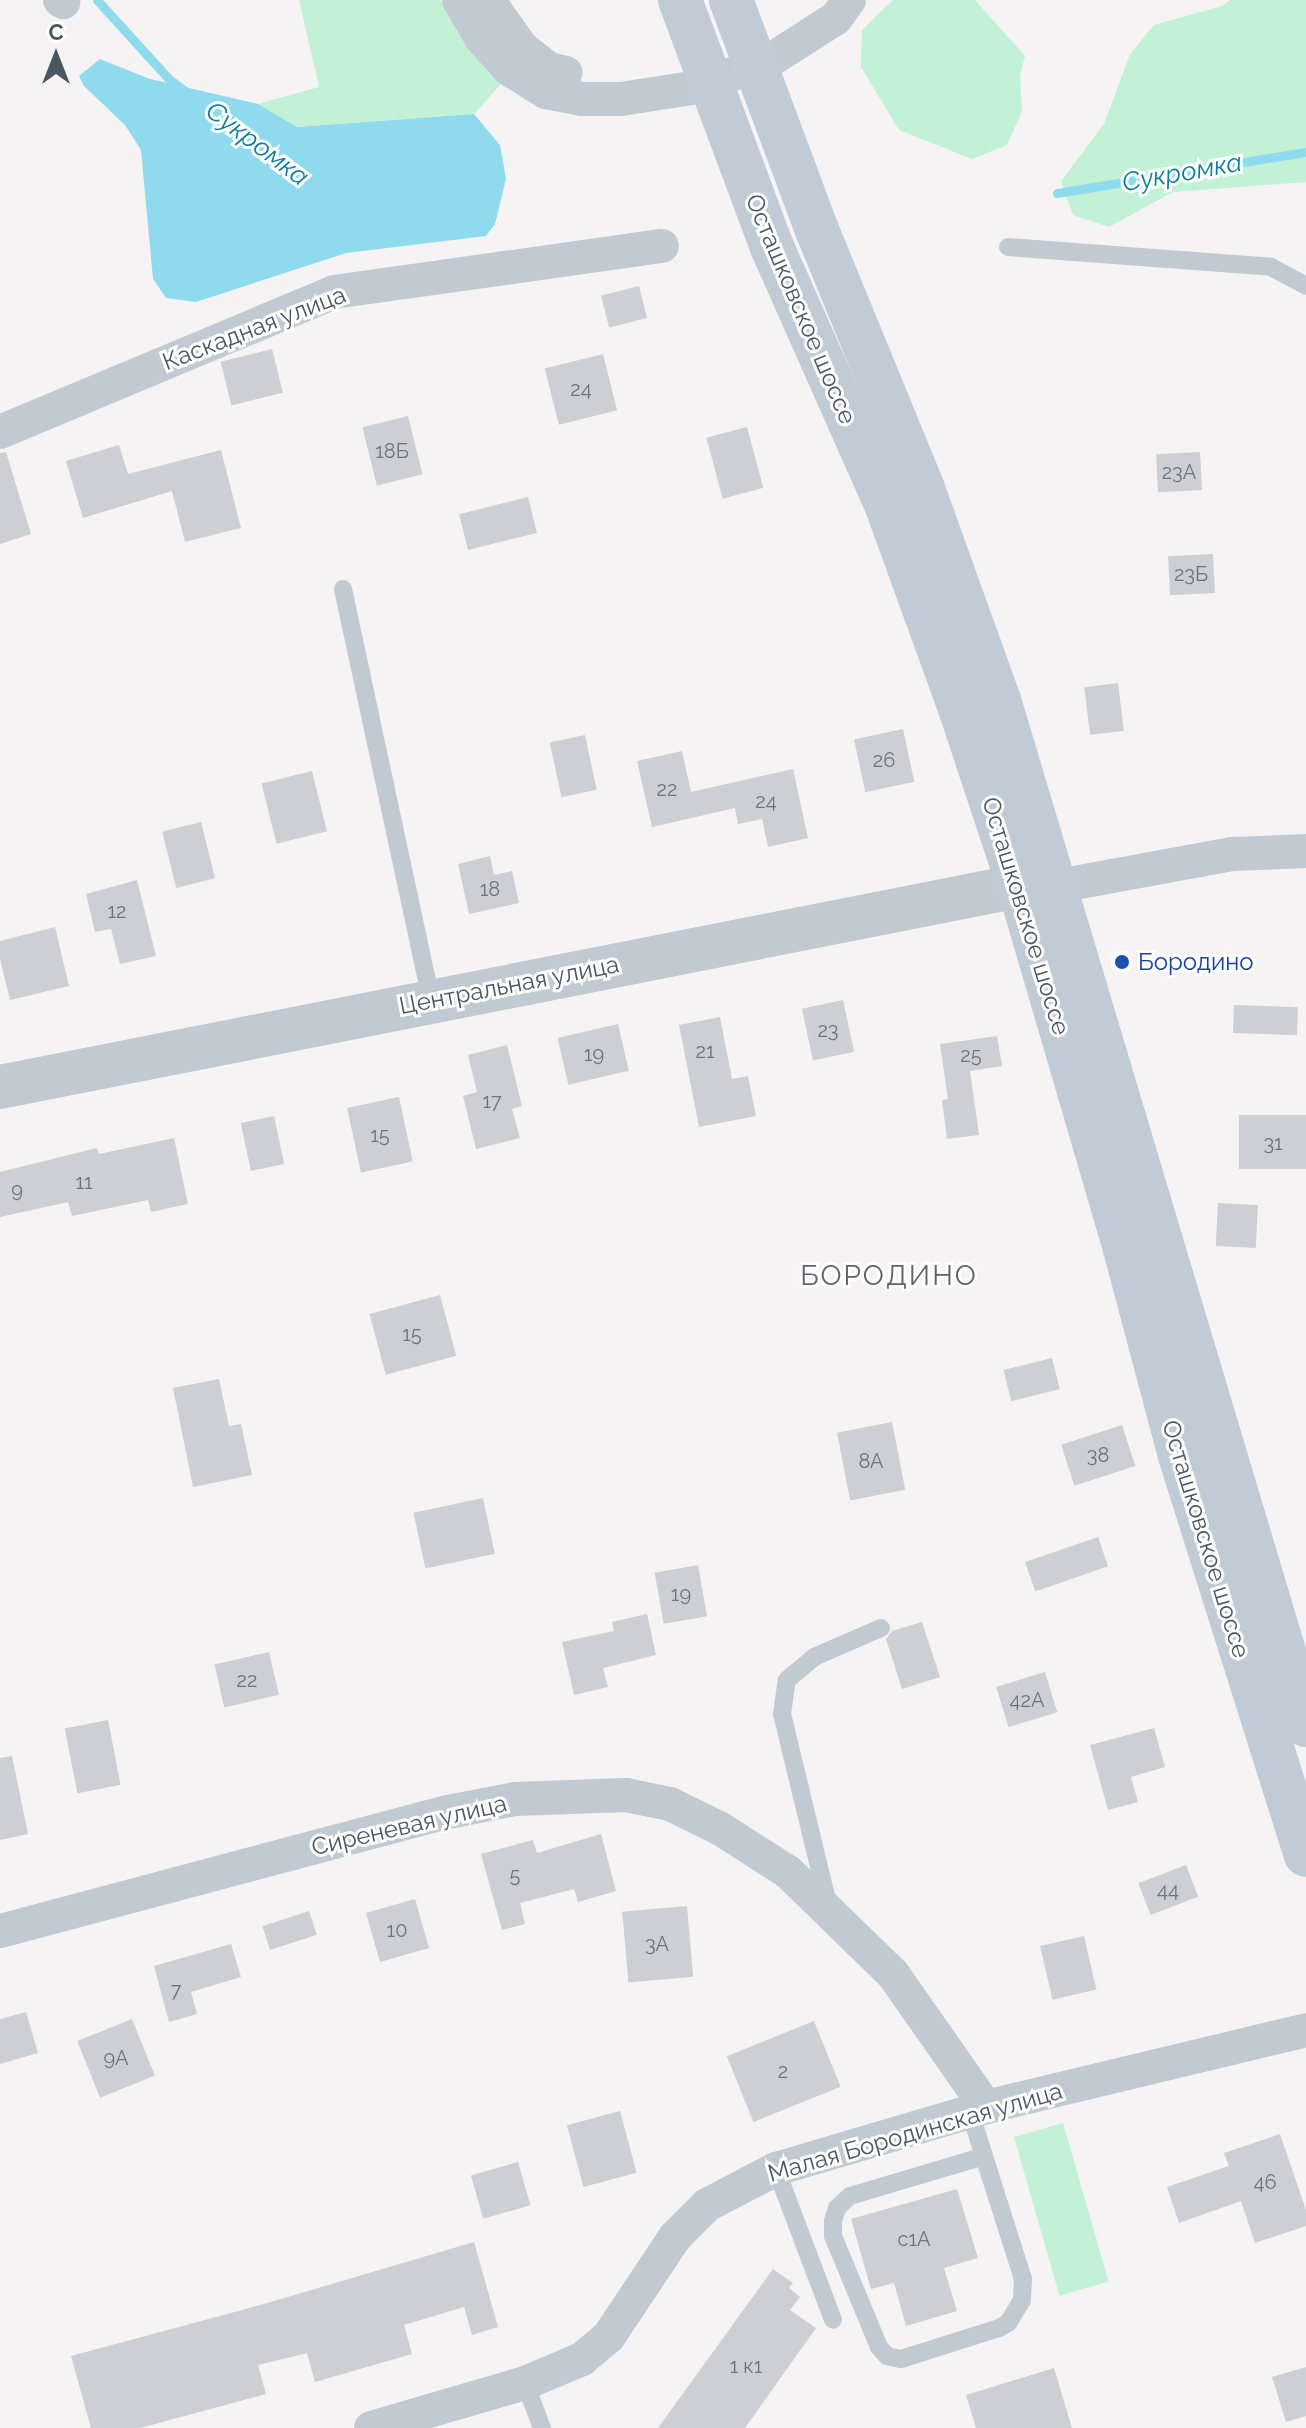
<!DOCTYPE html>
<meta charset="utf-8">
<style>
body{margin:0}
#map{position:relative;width:1306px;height:2428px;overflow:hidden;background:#f5f3f3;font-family:Raleway,sans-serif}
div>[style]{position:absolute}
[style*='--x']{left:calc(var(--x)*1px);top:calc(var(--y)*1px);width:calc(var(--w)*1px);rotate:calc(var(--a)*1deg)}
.green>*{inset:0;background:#c3f1d5;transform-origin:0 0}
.water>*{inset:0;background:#90daee}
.stream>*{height:9px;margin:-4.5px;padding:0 4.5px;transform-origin:4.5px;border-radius:4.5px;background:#90daee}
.building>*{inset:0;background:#cdcfd5;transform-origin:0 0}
.service>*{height:18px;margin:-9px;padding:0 9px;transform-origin:9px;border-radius:9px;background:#c1cad2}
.minor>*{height:34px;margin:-17px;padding:0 17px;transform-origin:17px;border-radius:17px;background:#c1cad2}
.tertiary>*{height:44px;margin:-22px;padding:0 22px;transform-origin:22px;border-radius:22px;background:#c1cad2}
.secondary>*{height:44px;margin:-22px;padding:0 22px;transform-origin:22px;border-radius:22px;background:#c1cbd6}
.dots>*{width:22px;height:22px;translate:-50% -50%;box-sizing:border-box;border:4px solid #fff;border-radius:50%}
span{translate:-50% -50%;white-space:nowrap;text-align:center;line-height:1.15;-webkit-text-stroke:6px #fff;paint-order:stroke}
.number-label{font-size:20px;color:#6b747e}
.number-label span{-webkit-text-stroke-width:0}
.street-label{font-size:24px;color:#4a5661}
.transit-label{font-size:24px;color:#164399}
.left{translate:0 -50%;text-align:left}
.water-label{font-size:26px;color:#0c7c9b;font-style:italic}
.quarter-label{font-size:28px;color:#5f6368;letter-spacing:2px}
.north{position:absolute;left:16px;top:16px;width:80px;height:80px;-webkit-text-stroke:6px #fff;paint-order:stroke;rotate:0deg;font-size:22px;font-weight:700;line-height:32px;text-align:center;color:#4a5661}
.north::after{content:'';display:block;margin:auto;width:28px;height:36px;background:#4a5661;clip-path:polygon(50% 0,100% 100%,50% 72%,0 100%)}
</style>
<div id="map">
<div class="green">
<i style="clip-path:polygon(299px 0,440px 0,501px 84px,474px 114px,297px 127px,258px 104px,319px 87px)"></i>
<i style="clip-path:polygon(893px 0,975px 0,1025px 56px,1020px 75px,1022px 111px,1007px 145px,972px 159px,899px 130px,861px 67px,862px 30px)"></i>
<i style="clip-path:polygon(1230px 0,1306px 0,1306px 182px,1173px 192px,1109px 227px,1073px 215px,1061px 181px,1104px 124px,1130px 54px,1154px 25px,1222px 6px)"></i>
<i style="left:1063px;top:2123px;width:165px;height:51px;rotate:74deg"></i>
</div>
<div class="water">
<i style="clip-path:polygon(100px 59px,150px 79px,258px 104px,297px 127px,474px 114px,500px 145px,506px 179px,495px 224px,486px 236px,346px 253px,196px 302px,166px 298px,153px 279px,141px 150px,125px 125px,84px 86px,79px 76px)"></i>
</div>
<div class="stream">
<i style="--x:97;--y:0;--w:107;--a:47.7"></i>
<i style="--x:169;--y:79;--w:21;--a:37"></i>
<i style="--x:1057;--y:193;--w:252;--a:-9.4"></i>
</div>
<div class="building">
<i style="left:639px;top:286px;width:33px;height:39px;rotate:76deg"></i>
<i style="left:272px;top:349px;width:45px;height:53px;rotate:76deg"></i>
<i style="left:603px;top:354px;width:58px;height:60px;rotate:76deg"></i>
<i style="left:408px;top:416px;width:60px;height:47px;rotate:76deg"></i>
<i style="left:747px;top:427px;width:63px;height:42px;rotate:75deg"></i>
<i style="clip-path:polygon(119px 445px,128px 474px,221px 450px,241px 528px,185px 542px,172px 491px,83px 518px,66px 461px)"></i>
<i style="clip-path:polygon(6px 452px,31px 534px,0 544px,0 453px)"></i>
<i style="left:1200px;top:452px;width:38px;height:44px;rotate:87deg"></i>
<i style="left:528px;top:497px;width:37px;height:71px;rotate:76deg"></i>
<i style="left:1213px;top:554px;width:39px;height:45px;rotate:87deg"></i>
<i style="left:1118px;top:683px;width:48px;height:34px;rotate:83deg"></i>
<i style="left:903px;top:729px;width:54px;height:50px;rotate:78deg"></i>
<i style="left:585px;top:735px;width:56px;height:36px;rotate:78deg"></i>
<i style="clip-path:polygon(682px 751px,691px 792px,793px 769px,808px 838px,768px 847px,762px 819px,738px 824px,735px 808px,652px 827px,637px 761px)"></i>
<i style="left:312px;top:771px;width:62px;height:52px;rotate:76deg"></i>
<i style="left:201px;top:822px;width:58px;height:40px;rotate:76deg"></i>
<i style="clip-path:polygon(490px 856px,494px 875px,512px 871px,519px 903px,469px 914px,458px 864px)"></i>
<i style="clip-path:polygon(137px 880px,156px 956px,120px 964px,111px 929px,95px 932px,86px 894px)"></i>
<i style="clip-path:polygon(55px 927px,69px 986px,10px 1000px,0 959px,0 941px)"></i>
<i style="left:843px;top:1000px;width:53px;height:42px;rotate:78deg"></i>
<i style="left:1234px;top:1005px;width:64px;height:28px;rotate:2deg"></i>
<i style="clip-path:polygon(720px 1017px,732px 1079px,748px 1076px,756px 1116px,699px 1127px,679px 1025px)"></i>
<i style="left:618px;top:1024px;width:48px;height:62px;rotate:77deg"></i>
<i style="clip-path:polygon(997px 1036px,1002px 1066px,970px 1071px,979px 1135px,947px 1139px,942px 1100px,948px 1099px,940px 1044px)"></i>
<i style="clip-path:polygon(507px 1045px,522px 1106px,512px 1109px,520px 1138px,476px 1149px,463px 1096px,477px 1092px,468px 1055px)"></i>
<i style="left:399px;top:1097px;width:66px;height:53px;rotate:78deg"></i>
<i style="left:1306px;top:1115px;width:54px;height:67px;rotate:90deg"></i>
<i style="left:274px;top:1116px;width:49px;height:34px;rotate:78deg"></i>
<i style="clip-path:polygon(174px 1138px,188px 1204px,151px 1212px,148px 1200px,72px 1216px,68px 1202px,0 1217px,0 1172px,97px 1148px,99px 1154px)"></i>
<i style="left:1218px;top:1203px;width:40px;height:43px;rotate:3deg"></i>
<i style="left:440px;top:1295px;width:63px;height:73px;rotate:75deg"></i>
<i style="left:1052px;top:1358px;width:32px;height:50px;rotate:76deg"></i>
<i style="clip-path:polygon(219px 1379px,229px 1426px,241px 1424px,252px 1475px,193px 1487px,173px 1388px)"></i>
<i style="left:892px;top:1422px;width:69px;height:56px;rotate:79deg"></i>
<i style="left:1122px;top:1425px;width:43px;height:64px;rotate:72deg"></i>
<i style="left:483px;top:1498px;width:57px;height:71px;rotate:78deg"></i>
<i style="left:1098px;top:1537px;width:31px;height:77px;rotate:71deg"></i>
<i style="left:698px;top:1565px;width:52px;height:44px;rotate:80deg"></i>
<i style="clip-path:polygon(647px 1614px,656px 1655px,603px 1668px,608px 1687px,574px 1695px,562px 1642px,614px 1631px,612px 1622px)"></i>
<i style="clip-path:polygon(922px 1622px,940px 1677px,902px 1689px,886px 1639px,892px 1631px)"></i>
<i style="left:269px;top:1652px;width:44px;height:56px;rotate:77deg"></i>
<i style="left:1045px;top:1672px;width:42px;height:51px;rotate:73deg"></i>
<i style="left:108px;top:1720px;width:66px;height:44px;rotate:79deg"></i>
<i style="clip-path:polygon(1154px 1728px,1165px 1767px,1131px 1777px,1138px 1802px,1108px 1810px,1090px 1745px)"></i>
<i style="clip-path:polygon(12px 1756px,28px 1834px,0 1840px,0 1758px)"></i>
<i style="clip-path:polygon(601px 1834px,616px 1891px,578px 1902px,574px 1889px,520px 1903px,525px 1924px,502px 1930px,481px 1854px,533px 1840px,537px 1853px)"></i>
<i style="left:1186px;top:1865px;width:34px;height:51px;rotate:69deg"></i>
<i style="left:415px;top:1899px;width:51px;height:51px;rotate:74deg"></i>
<i style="left:687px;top:1906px;width:71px;height:65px;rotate:85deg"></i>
<i style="left:309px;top:1911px;width:25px;height:49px;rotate:72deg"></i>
<i style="left:1084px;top:1936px;width:55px;height:45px;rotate:77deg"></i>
<i style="clip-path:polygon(231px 1944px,241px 1977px,191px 1992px,197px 2014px,169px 2022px,154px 1966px)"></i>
<i style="clip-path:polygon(26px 2012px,38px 2053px,0 2064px,0 2019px)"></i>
<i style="left:132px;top:2019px;width:61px;height:59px;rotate:68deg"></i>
<i style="left:814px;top:2021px;width:71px;height:94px;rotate:68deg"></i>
<i style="left:620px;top:2111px;width:64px;height:55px;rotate:75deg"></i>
<i style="clip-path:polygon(1280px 2134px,1306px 2210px,1306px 2226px,1255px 2243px,1241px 2201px,1179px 2223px,1167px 2187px,1229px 2166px,1224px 2153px)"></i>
<i style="left:518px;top:2162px;width:45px;height:49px;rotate:74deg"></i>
<i style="clip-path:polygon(957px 2189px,978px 2258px,944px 2268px,957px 2311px,906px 2326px,894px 2283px,871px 2289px,851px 2219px)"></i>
<i style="clip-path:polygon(474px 2242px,498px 2327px,472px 2335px,464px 2307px,404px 2325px,412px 2354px,315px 2382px,307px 2353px,258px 2365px,266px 2394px,140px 2428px,91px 2428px,71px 2356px,257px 2306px)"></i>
<i style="clip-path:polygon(773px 2269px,793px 2283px,789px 2288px,800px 2297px,790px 2310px,816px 2328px,745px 2428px,658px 2428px)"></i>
<i style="clip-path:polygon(1306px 2367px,1306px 2416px,1286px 2422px,1272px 2377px)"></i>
<i style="clip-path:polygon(1054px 2368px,1072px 2428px,976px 2428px,966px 2395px)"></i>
</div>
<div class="service">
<i style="--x:1008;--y:247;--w:264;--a:4.3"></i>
<i style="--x:1271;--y:267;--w:40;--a:28"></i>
<i style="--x:343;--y:589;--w:420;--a:77.9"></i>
<i style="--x:828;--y:1904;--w:195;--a:-103.6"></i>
<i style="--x:782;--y:1714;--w:34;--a:-82"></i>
<i style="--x:787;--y:1680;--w:35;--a:-40"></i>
<i style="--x:814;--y:1657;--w:73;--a:-23.4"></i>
<i style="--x:970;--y:2112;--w:175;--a:72.4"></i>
<i style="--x:1023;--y:2279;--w:21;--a:93"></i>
<i style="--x:1022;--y:2300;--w:27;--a:121"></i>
<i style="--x:1008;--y:2323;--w:10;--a:151"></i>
<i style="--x:999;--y:2328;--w:103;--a:162.4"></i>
<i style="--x:901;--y:2359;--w:14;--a:-168"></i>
<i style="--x:887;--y:2356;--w:12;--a:-132"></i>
<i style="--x:879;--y:2347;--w:120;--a:-112.5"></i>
<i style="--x:833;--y:2236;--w:15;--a:-90"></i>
<i style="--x:833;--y:2221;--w:14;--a:-73"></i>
<i style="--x:837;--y:2208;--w:18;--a:-43"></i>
<i style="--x:850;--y:2196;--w:140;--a:-16.6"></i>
<i style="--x:776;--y:2169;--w:161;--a:69.3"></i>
<i style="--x:525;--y:2383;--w:48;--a:69.3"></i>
</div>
<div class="minor">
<i style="--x:60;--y:0;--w:4;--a:34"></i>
<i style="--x:459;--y:0;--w:45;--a:59.5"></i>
<i style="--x:482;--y:39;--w:40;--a:48"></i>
<i style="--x:509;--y:69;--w:44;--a:31.9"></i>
<i style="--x:546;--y:92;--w:37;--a:11"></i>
<i style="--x:582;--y:99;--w:39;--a:0"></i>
<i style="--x:621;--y:99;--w:78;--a:-8.9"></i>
<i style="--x:698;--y:87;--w:79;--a:-20.7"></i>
<i style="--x:772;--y:59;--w:76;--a:-32.6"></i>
<i style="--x:836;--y:18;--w:22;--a:-54"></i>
<i style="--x:488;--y:0;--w:59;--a:54.7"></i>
<i style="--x:522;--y:48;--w:34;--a:38"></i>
<i style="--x:549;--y:69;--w:17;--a:13"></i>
<i style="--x:0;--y:432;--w:362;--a:-22.7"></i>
<i style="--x:334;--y:292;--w:331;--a:-8"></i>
<i style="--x:1058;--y:886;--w:177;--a:-10.4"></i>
<i style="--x:1232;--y:854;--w:74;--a:-2.3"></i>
<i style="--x:0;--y:1931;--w:464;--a:-14.9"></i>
<i style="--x:448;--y:1812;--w:68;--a:-11"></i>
<i style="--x:515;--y:1799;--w:111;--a:-2.1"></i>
<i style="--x:626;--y:1795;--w:45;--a:11.6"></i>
<i style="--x:670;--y:1804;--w:55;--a:26.1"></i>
<i style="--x:719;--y:1828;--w:82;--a:32.5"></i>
<i style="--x:788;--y:1872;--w:146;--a:44.2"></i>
<i style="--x:893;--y:1974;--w:162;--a:55"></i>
<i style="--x:371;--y:2428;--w:160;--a:-16.3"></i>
<i style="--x:525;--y:2383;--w:62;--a:-22.8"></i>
<i style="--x:582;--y:2359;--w:35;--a:-40"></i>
<i style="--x:609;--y:2336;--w:119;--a:-56.3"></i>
<i style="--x:675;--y:2237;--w:45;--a:-45"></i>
<i style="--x:707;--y:2205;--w:78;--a:-27.6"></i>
<i style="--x:776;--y:2169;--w:219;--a:-16.4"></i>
<i style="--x:986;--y:2107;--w:329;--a:-13.5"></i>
</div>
<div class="tertiary">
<i style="--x:0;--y:1087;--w:1039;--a:-11.16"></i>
</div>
<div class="secondary">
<i style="--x:680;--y:0;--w:264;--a:69.6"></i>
<i style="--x:772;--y:247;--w:281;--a:66.1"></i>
<i style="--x:886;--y:504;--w:220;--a:70.1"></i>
<i style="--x:961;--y:711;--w:184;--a:71.7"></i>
<i style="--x:1019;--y:886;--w:378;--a:73.7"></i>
<i style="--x:1125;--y:1249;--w:214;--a:75.1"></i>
<i style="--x:1180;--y:1456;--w:418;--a:72.5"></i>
<i style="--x:731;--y:0;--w:246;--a:69.5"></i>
<i style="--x:817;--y:230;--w:280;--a:67.7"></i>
<i style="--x:923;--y:489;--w:224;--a:70.2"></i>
<i style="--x:999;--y:700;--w:1070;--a:73.33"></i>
</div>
<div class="dots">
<i style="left:1122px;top:962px;background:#1a4fb4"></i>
</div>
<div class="number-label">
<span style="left:581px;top:389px">24</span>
<span style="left:392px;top:451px">18Б</span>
<span style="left:1179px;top:472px">23А</span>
<span style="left:1191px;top:574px">23Б</span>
<span style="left:884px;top:760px">26</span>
<span style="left:667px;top:789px">22</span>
<span style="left:766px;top:801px">24</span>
<span style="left:490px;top:889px">18</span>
<span style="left:117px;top:911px">12</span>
<span style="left:828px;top:1030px">23</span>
<span style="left:705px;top:1051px">21</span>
<span style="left:594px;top:1054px">19</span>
<span style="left:971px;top:1055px">25</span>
<span style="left:492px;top:1101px">17</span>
<span style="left:380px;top:1135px">15</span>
<span style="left:1273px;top:1143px">31</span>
<span style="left:84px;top:1182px">11</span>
<span style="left:17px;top:1190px">9</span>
<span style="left:412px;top:1334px">15</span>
<span style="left:1098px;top:1455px">38</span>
<span style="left:871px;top:1461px">8А</span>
<span style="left:681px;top:1594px">19</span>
<span style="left:247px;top:1680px">22</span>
<span style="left:1027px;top:1700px">42А</span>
<span style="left:515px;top:1875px">5</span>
<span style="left:1168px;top:1890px">44</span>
<span style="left:397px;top:1930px">10</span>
<span style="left:657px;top:1944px">3А</span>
<span style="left:176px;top:1990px">7</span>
<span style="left:116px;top:2058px">9А</span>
<span style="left:783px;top:2071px">2</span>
<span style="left:1265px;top:2182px">46</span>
<span style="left:914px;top:2239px">с1А</span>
<span style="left:746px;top:2366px">1 к1</span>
</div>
<div class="street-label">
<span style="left:801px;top:309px;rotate:67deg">Осташковское шоссе</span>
<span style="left:254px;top:328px;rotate:-21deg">Каскадная улица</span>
<span style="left:1026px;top:916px;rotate:73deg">Осташковское шоссе</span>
<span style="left:509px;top:985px;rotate:-11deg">Центральная улица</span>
<span style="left:1206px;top:1539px;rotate:73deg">Осташковское шоссе</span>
<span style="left:409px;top:1825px;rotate:-13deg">Сиреневая улица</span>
<span style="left:915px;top:2132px;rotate:-16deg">Малая Бородинская улица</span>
</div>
<div class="transit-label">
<span class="left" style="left:1138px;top:962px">Бородино</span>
</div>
<div class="water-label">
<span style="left:257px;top:144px;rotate:37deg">Сукромка</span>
<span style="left:1182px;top:173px;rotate:-10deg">Сукромка</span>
</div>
<div class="quarter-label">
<span style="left:889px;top:1276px">БОРОДИНО</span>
</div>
<div class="north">С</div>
</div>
